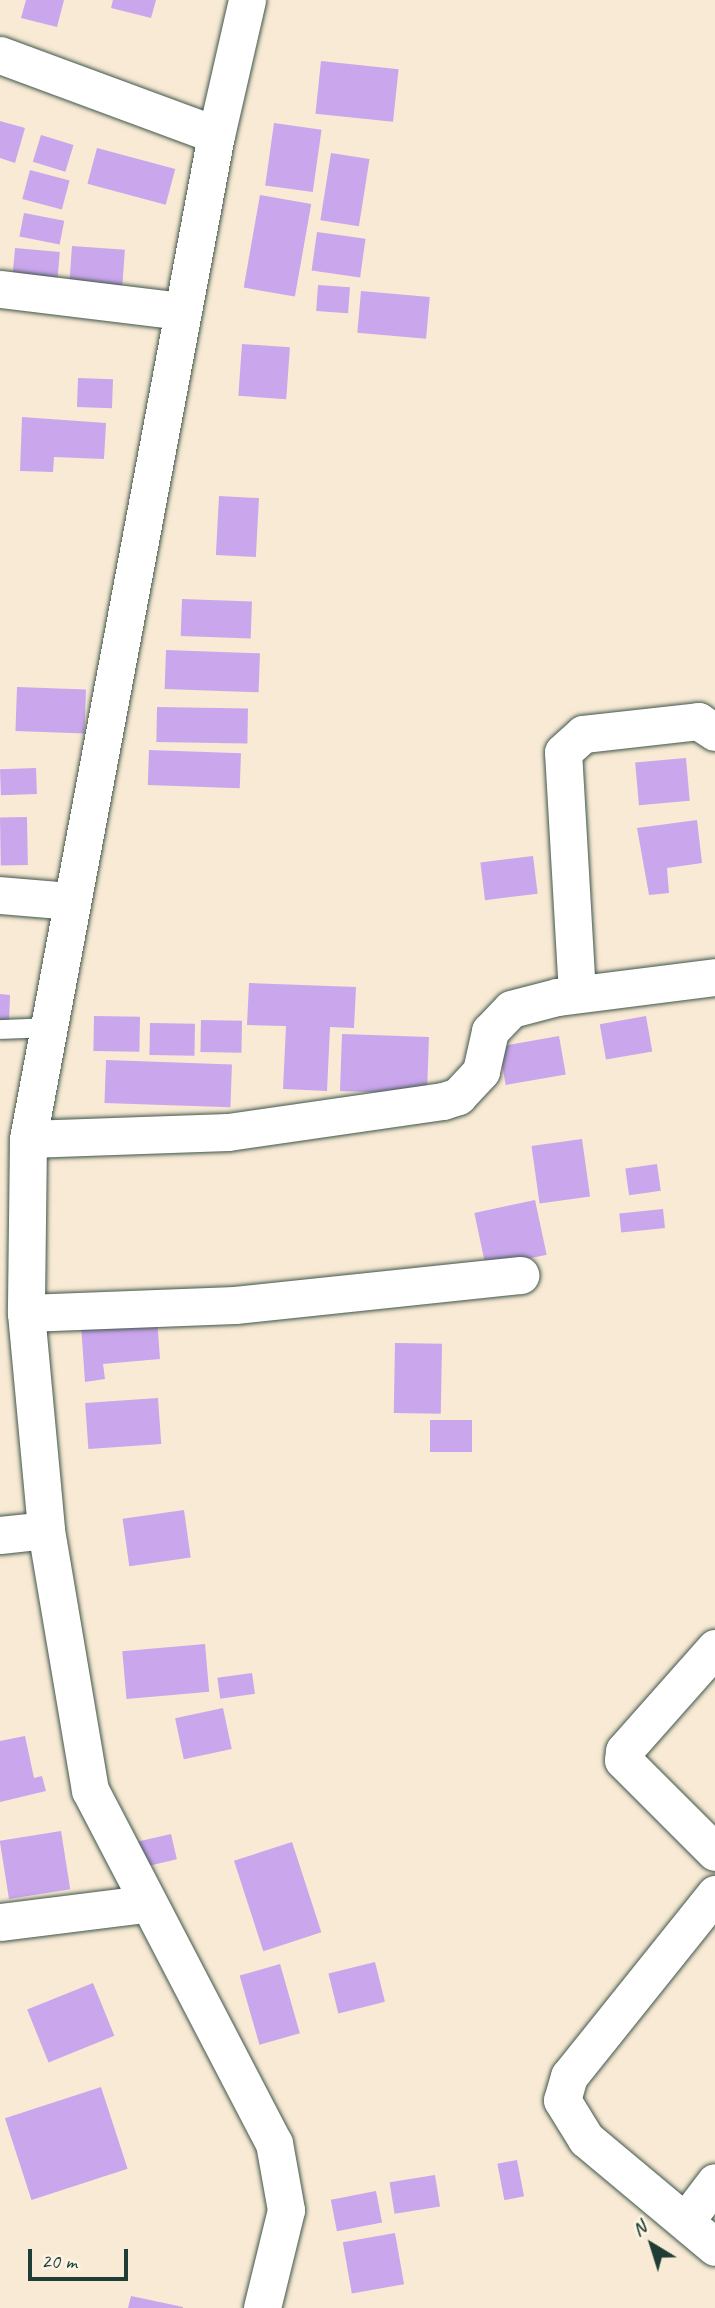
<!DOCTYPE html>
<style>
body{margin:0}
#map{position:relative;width:715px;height:2308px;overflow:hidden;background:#f8ead4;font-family:Caveat,sans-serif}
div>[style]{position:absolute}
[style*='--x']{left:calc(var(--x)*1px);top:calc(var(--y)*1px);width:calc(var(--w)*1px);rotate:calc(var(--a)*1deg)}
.building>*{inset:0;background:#caa6ed;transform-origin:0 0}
.roads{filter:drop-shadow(0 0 2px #40574c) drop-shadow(0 0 2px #40574c)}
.lane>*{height:19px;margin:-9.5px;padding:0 9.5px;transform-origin:9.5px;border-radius:9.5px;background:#fff}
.street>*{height:37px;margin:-18.5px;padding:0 18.5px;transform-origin:18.5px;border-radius:18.5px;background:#fff}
span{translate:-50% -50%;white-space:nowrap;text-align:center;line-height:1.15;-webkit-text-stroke:7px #fcf5e5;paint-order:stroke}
.north{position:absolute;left:617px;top:2210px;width:70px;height:70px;-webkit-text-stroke:5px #fcf5e5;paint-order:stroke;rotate:322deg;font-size:19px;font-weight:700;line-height:28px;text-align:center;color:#1f3d34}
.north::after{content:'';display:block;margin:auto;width:24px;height:32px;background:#1f3d34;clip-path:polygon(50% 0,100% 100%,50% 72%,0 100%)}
.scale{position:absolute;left:28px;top:2249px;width:100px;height:32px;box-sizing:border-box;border:4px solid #1f3d34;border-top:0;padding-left:9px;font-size:21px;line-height:24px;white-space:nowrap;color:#1f3d34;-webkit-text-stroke:5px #fcf5e5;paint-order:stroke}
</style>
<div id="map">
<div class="building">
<i style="clip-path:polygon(26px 0,64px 0,57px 27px,21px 18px)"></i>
<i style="clip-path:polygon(113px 0,156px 0,151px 18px,111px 8px)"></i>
<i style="left:321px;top:61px;width:78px;height:53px;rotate:6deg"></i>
<i style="clip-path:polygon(0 121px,25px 128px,15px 163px,0 158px)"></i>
<i style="left:274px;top:123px;width:48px;height:63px;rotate:8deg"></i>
<i style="left:41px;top:135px;width:34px;height:28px;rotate:17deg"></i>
<i style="left:97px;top:148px;width:81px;height:37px;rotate:15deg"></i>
<i style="left:331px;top:153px;width:39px;height:68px;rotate:9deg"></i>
<i style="left:30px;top:170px;width:41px;height:30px;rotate:15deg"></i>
<i style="left:260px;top:195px;width:52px;height:94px;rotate:10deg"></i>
<i style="left:24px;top:213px;width:41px;height:24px;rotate:11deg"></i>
<i style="left:317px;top:232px;width:49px;height:39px;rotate:8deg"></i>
<i style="left:72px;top:246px;width:53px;height:38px;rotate:4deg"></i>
<i style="left:15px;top:248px;width:45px;height:31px;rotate:5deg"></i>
<i style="left:318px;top:285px;width:32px;height:26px;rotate:4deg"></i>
<i style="left:361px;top:291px;width:69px;height:42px;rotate:5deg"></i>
<i style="left:242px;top:344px;width:48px;height:52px;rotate:4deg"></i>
<i style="left:78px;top:378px;width:35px;height:29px;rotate:2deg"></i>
<i style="clip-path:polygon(22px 417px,106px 423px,104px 459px,54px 457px,53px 472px,20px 471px)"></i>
<i style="left:219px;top:496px;width:40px;height:59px;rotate:3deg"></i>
<i style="left:182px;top:599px;width:70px;height:37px;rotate:2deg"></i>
<i style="left:166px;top:650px;width:94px;height:39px;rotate:2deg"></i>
<i style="left:17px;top:687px;width:69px;height:44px;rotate:2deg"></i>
<i style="left:157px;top:707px;width:91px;height:35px;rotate:1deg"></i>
<i style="left:149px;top:750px;width:92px;height:35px;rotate:2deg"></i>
<i style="left:686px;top:758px;width:43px;height:51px;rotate:85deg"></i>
<i style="left:36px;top:768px;width:26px;height:36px;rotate:88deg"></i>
<i style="left:27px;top:817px;width:48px;height:27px;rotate:89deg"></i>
<i style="clip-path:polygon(697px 820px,702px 863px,667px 868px,669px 893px,649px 895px,637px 828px)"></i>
<i style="left:533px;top:856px;width:38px;height:53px;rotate:83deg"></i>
<i style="clip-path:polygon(249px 983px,356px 987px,354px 1028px,330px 1027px,327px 1091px,283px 1089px,286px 1026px,247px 1025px)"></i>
<i style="clip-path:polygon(0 994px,10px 995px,9px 1024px,0 1023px)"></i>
<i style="left:94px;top:1016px;width:46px;height:35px;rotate:1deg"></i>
<i style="left:646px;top:1016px;width:36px;height:47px;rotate:80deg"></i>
<i style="left:201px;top:1020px;width:41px;height:32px;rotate:1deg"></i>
<i style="left:150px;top:1023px;width:45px;height:32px;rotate:1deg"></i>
<i style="left:342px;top:1034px;width:87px;height:57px;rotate:2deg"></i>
<i style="left:559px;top:1036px;width:39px;height:61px;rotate:80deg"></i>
<i style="left:106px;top:1060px;width:126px;height:43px;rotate:2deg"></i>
<i style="left:582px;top:1139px;width:58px;height:51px;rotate:82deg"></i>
<i style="left:657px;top:1164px;width:27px;height:32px;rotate:82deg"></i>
<i style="left:535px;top:1200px;width:56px;height:62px;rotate:78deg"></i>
<i style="left:663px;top:1209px;width:19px;height:44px;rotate:84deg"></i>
<i style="clip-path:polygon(157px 1318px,160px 1359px,103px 1364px,105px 1379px,85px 1382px,81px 1325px)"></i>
<i style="left:395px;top:1343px;width:47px;height:70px;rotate:1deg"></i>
<i style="left:158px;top:1398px;width:46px;height:73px;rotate:86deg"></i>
<i style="left:430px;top:1420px;width:42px;height:32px"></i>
<i style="left:184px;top:1510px;width:48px;height:62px;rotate:82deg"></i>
<i style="left:205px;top:1644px;width:48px;height:83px;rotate:85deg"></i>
<i style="left:252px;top:1673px;width:21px;height:35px;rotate:82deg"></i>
<i style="left:223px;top:1708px;width:42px;height:49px;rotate:78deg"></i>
<i style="clip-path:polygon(25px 1736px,34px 1778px,42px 1776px,46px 1791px,0 1802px,0 1741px)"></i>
<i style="left:61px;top:1831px;width:59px;height:62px;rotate:81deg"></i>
<i style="left:171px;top:1834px;width:26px;height:37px;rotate:77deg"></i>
<i style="left:292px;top:1842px;width:95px;height:61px;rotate:72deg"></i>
<i style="left:375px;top:1962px;width:41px;height:48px;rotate:76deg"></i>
<i style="left:280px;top:1964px;width:72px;height:42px;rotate:74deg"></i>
<i style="left:93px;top:1983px;width:57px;height:71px;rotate:68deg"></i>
<i style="left:101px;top:2087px;width:86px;height:101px;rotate:72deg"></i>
<i style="left:517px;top:2160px;width:37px;height:20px;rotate:79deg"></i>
<i style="left:435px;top:2175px;width:32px;height:46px;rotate:81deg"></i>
<i style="left:376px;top:2191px;width:32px;height:46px;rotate:79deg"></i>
<i style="left:395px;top:2233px;width:52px;height:53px;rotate:80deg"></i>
<i style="clip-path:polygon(131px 2296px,183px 2307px,183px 2308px,128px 2308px)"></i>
</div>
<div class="roads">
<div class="lane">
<i style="--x:0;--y:1029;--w:49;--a:-2.3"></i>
</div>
<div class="street">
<i style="--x:247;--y:0;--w:139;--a:102.9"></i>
<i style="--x:216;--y:135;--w:1021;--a:100.61"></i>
<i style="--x:28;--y:1139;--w:174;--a:90.7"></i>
<i style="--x:26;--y:1313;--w:218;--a:84.7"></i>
<i style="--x:46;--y:1530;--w:264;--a:80.4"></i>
<i style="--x:90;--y:1790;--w:398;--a:62.5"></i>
<i style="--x:274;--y:2143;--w:68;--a:79.8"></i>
<i style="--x:286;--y:2210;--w:101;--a:103.8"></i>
<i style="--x:0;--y:55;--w:230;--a:20.3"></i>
<i style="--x:0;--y:289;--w:184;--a:6.9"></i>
<i style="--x:0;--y:895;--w:72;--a:4.8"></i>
<i style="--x:577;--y:994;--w:242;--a:-93.3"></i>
<i style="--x:563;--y:752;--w:27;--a:-42"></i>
<i style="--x:583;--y:734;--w:116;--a:-6.4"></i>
<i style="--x:698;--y:721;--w:20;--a:33"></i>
<i style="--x:28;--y:1139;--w:200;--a:-2"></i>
<i style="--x:228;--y:1132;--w:217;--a:-8.2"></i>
<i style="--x:443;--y:1101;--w:16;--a:-18"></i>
<i style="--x:458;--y:1096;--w:34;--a:-47"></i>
<i style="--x:481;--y:1071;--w:41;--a:-77.3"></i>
<i style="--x:490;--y:1031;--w:30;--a:-46"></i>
<i style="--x:511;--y:1009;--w:48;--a:-14.6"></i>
<i style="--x:557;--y:997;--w:159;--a:-7.2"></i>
<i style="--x:26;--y:1313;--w:209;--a:-2.2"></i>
<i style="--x:235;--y:1305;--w:287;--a:-6"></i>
<i style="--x:0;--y:1535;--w:46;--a:-6.2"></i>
<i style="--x:715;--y:1648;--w:137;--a:131.5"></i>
<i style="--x:624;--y:1751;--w:9;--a:96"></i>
<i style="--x:623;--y:1760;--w:130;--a:45"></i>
<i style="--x:715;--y:1894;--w:233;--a:128.7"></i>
<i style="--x:569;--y:2076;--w:25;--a:106"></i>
<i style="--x:562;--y:2100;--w:46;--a:58.4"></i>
<i style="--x:586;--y:2139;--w:168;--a:39.9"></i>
<i style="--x:0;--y:1922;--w:146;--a:-7.1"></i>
<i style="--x:687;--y:2219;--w:46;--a:-52.9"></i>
</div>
</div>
<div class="north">N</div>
<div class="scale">20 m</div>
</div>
